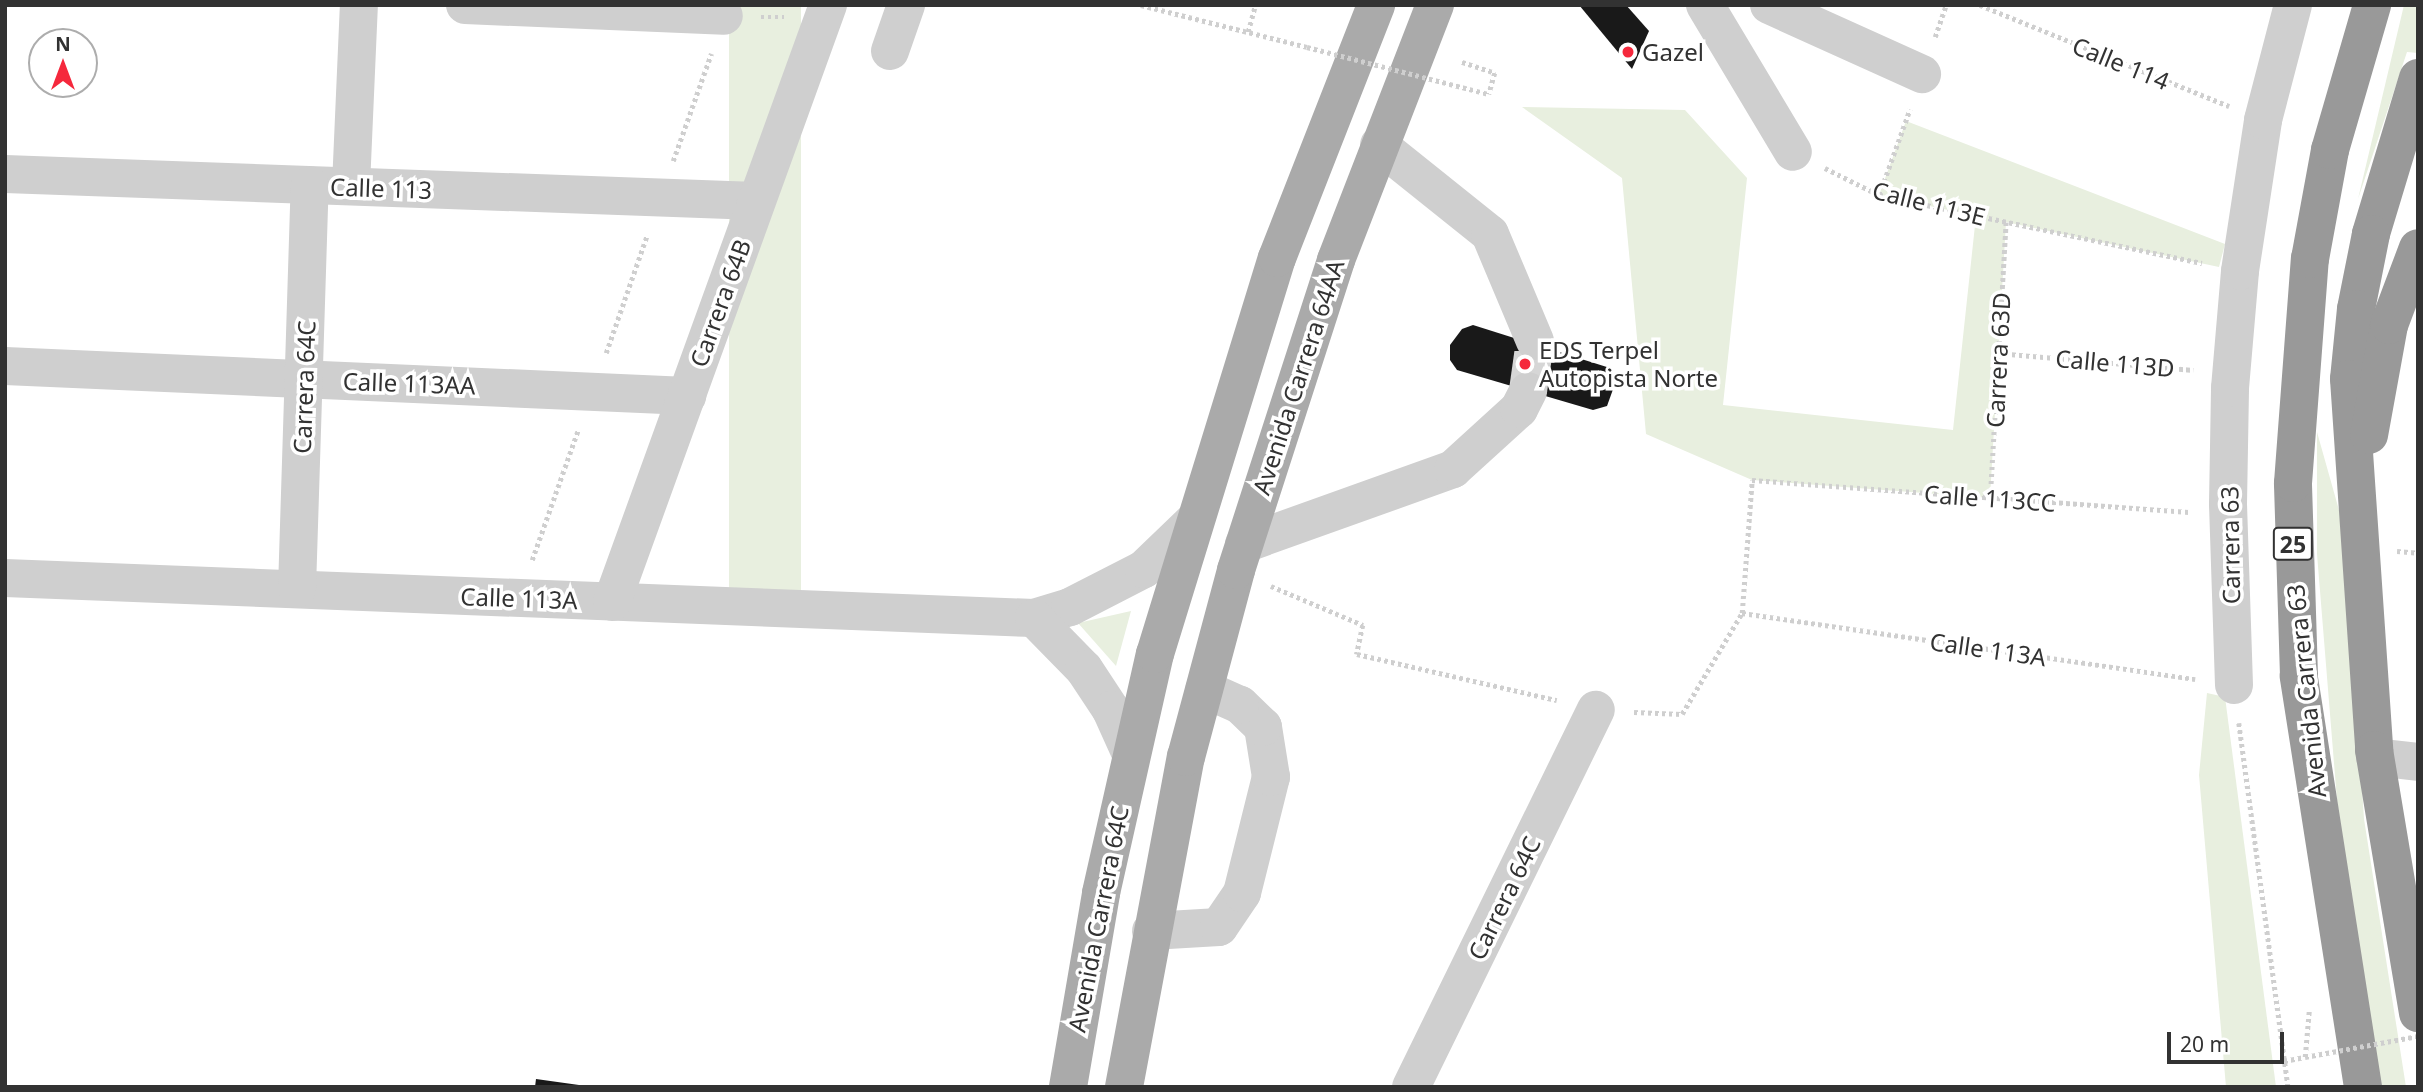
<!DOCTYPE html>
<style>
body{margin:0}
#map{position:relative;width:2423px;height:1092px;overflow:hidden;background:#fff;font-family:"Noto Sans",sans-serif}
div>[style]{position:absolute}
[style*='--x']{left:calc(var(--x)*1px);top:calc(var(--y)*1px);width:calc(var(--w)*1px);rotate:calc(var(--a)*1deg)}
.green>*{inset:0;background:#e8efdf;transform-origin:0 0}
.building>*{inset:0;background:#191919}
.minor-tunnel>*{height:38px;margin-top:-19px;transform-origin:0;background:repeating-linear-gradient(90deg,#d6d6d6 0 38px,transparent 0 57px)}
.path>*{height:4.5px;margin-top:-2.25px;transform-origin:0;background:repeating-linear-gradient(90deg,#cfcfcf 0 3.5px,transparent 0 7px)}
.minor>*{height:38px;margin:-19px;padding:0 19px;transform-origin:19px;border-radius:19px;background:#cfcfcf}
.major>*{height:38px;margin:-19px;padding:0 19px;transform-origin:19px;border-radius:19px;background:#aaa}
.highway>*{height:38px;margin:-19px;padding:0 19px;transform-origin:19px;border-radius:19px;background:#999}
.path-bridge>*{height:4.5px;margin-top:-2.25px;transform-origin:0;background:repeating-linear-gradient(90deg,#cfcfcf 0 3.5px,transparent 0 7px)}
.dots>*{width:19px;height:19px;translate:-50% -50%;box-sizing:border-box;border:4px solid #fff;border-radius:50%}
span{translate:-50% -50%;white-space:nowrap;text-align:center;line-height:1.15;-webkit-text-stroke:7px #fff;paint-order:stroke}
.shield-label span{padding:2px 5px;background:#fff;border:2px solid;border-radius:5px;-webkit-text-stroke-width:0}
.shield-label{font-size:23px;color:#323232;font-weight:700}
.poi-label{font-size:24px;color:#323232}
.left{translate:0 -50%;text-align:left}
.street-label{font-size:24px;color:#323232}
.frame{position:absolute;inset:0;border:7px solid #323232;pointer-events:none}
.north{position:absolute;left:28px;top:28px;width:70px;height:70px;box-sizing:border-box;background:#fff;border:2px solid #adadad;border-radius:50%;rotate:0deg;font-size:19px;font-weight:700;line-height:28px;text-align:center;color:#323232}
.north::after{content:'';display:block;margin:auto;width:24px;height:32px;background:#f5283c;clip-path:polygon(50% 0,100% 100%,50% 72%,0 100%)}
.scale{position:absolute;left:2167px;top:1032px;width:117px;height:32px;box-sizing:border-box;border:4px solid #323232;border-top:0;padding-left:9px;font-size:21px;line-height:24px;white-space:nowrap;color:#323232;-webkit-text-stroke:5px #fff;paint-order:stroke}
</style>
<div id="map">
<div class="green">
<i style="left:729px;top:5px;width:72px;height:600px"></i>
<i style="clip-path:polygon(2404px 5px,2418px 5px,2418px 53px,2407px 52px,2358px 199px)"></i>
<i style="clip-path:polygon(1522px 107px,1685px 110px,1747px 178px,1723px 405px,1953px 430px,1976px 216px,1879px 195px,1906px 121px,2225px 244px,2219px 267px,2006px 222px,1990px 498px,1752px 480px,1646px 434px,1622px 178px)"></i>
<i style="clip-path:polygon(2317px 432px,2346px 535px,2364px 819px,2406px 1087px,2378px 1087px,2337px 800px,2317px 554px)"></i>
<i style="clip-path:polygon(1131px 611px,1116px 666px,1078px 623px)"></i>
<i style="clip-path:polygon(2207px 693px,2225px 697px,2276px 1087px,2226px 1087px,2199px 775px)"></i>
</div>
<div class="building">
<i style="clip-path:polygon(1579px 5px,1626px 5px,1649px 31px,1632px 69px)"></i>
<i style="clip-path:polygon(1473px 325px,1610px 368px,1616px 381px,1607px 406px,1593px 410px,1457px 370px,1450px 360px,1450px 345px,1462px 329px)"></i>
<i style="clip-path:polygon(536px 1079px,579px 1085px,579px 1087px,535px 1087px)"></i>
</div>
<div class="minor-tunnel">
<i style="--x:1528;--y:391;--w:50;--a:-82"></i>
</div>
<div class="path">
<i style="--x:1141;--y:5;--w:171;--a:14.2"></i>
<i style="--x:1980;--y:5;--w:269;--a:22.1"></i>
<i style="--x:761;--y:17;--w:23;--a:0"></i>
<i style="--x:1248;--y:32;--w:28;--a:-75"></i>
<i style="--x:1935;--y:37;--w:34;--a:-71"></i>
<i style="--x:1462;--y:62;--w:35;--a:18"></i>
<i style="--x:1495;--y:73;--w:22;--a:106"></i>
<i style="--x:673;--y:161;--w:114;--a:-70.4"></i>
<i style="--x:1825;--y:168;--w:60;--a:26.6"></i>
<i style="--x:1879;--y:195;--w:330;--a:11.9"></i>
<i style="--x:1879;--y:195;--w:91;--a:-70.2"></i>
<i style="--x:606;--y:353;--w:125;--a:-70.8"></i>
<i style="--x:1998;--y:353;--w:196;--a:5"></i>
<i style="--x:1990;--y:498;--w:276;--a:-86.7"></i>
<i style="--x:2397;--y:551;--w:21;--a:5"></i>
<i style="--x:532;--y:560;--w:138;--a:-70.5"></i>
<i style="--x:1271;--y:586;--w:100;--a:23"></i>
<i style="--x:1363;--y:625;--w:30;--a:102"></i>
<i style="--x:1357;--y:654;--w:205;--a:13"></i>
<i style="--x:1742;--y:613;--w:458;--a:8.3"></i>
<i style="--x:1634;--y:712;--w:48;--a:2.4"></i>
<i style="--x:1682;--y:714;--w:117;--a:-59.3"></i>
<i style="--x:1742;--y:613;--w:133;--a:-85.7"></i>
<i style="--x:1752;--y:480;--w:438;--a:4.2"></i>
<i style="--x:2239;--y:723;--w:367;--a:82.3"></i>
<i style="--x:2284;--y:1061;--w:21;--a:-11"></i>
<i style="--x:2305;--y:1057;--w:46;--a:-85"></i>
</div>
<div class="minor">
<i style="--x:465;--y:5;--w:259;--a:2.4"></i>
<i style="--x:1705;--y:5;--w:171;--a:59.1"></i>
<i style="--x:1769;--y:5;--w:168;--a:24.3"></i>
<i style="--x:890;--y:51;--w:49;--a:-70.8"></i>
<i style="--x:1379;--y:145;--w:142;--a:38.7"></i>
<i style="--x:1490;--y:234;--w:116;--a:67.2"></i>
<i style="--x:5;--y:174;--w:752;--a:2.06"></i>
<i style="--x:351;--y:186;--w:181;--a:-87.5"></i>
<i style="--x:5;--y:366;--w:683;--a:2.52"></i>
<i style="--x:1244;--y:544;--w:222;--a:-19.7"></i>
<i style="--x:1453;--y:469;--w:89;--a:-42.3"></i>
<i style="--x:1519;--y:409;--w:20;--a:-63"></i>
<i style="--x:5;--y:578;--w:1030;--a:2.23"></i>
<i style="--x:1034;--y:618;--w:38;--a:-17"></i>
<i style="--x:1070;--y:607;--w:83;--a:-27.2"></i>
<i style="--x:1144;--y:569;--w:71;--a:-43.9"></i>
<i style="--x:297;--y:589;--w:404;--a:-88.2"></i>
<i style="--x:612;--y:602;--w:635;--a:-70.11"></i>
<i style="--x:1034;--y:618;--w:71;--a:45.6"></i>
<i style="--x:1084;--y:669;--w:49;--a:56.6"></i>
<i style="--x:1111;--y:710;--w:46;--a:65.7"></i>
<i style="--x:2234;--y:685;--w:181;--a:-91.9"></i>
<i style="--x:2228;--y:504;--w:116;--a:-89"></i>
<i style="--x:2230;--y:388;--w:117;--a:-85.1"></i>
<i style="--x:2240;--y:271;--w:153;--a:-81.3"></i>
<i style="--x:2263;--y:120;--w:119;--a:-75.4"></i>
<i style="--x:2375;--y:757;--w:43;--a:6.6"></i>
<i style="--x:1151;--y:931;--w:68;--a:-3.4"></i>
<i style="--x:1219;--y:927;--w:41;--a:-55.9"></i>
<i style="--x:1242;--y:893;--w:120;--a:-76"></i>
<i style="--x:1271;--y:777;--w:51;--a:-99.1"></i>
<i style="--x:1263;--y:727;--w:32;--a:-136"></i>
<i style="--x:1240;--y:705;--w:39;--a:-156"></i>
<i style="--x:1411;--y:1087;--w:420;--a:-63.9"></i>
</div>
<div class="major">
<i style="--x:1068;--y:1087;--w:197;--a:-80.3"></i>
<i style="--x:1101;--y:893;--w:245;--a:-77.3"></i>
<i style="--x:1155;--y:654;--w:414;--a:-72.9"></i>
<i style="--x:1277;--y:258;--w:272;--a:-68.6"></i>
<i style="--x:1124;--y:1087;--w:336;--a:-79.4"></i>
<i style="--x:1186;--y:757;--w:194;--a:-75"></i>
<i style="--x:1236;--y:570;--w:326;--a:-72.1"></i>
<i style="--x:1336;--y:260;--w:274;--a:-68.8"></i>
</div>
<div class="highway">
<i style="--x:2418;--y:78;--w:163;--a:106.8"></i>
<i style="--x:2371;--y:234;--w:76;--a:101.3"></i>
<i style="--x:2356;--y:309;--w:70;--a:95.7"></i>
<i style="--x:2349;--y:379;--w:372;--a:86.1"></i>
<i style="--x:2374;--y:750;--w:267;--a:80.5"></i>
<i style="--x:2369;--y:435;--w:112;--a:-79.7"></i>
<i style="--x:2389;--y:325;--w:82;--a:-69.4"></i>
<i style="--x:2363;--y:1087;--w:416;--a:-98.9"></i>
<i style="--x:2299;--y:676;--w:193;--a:-91.8"></i>
<i style="--x:2293;--y:483;--w:225;--a:-85.7"></i>
<i style="--x:2310;--y:259;--w:111;--a:-79.6"></i>
<i style="--x:2330;--y:150;--w:151;--a:-73.8"></i>
</div>
<div class="path-bridge">
<i style="--x:1307;--y:47;--w:188;--a:14.5"></i>
<i style="--x:2305;--y:1057;--w:115;--a:-10.5"></i>
</div>
<div class="dots">
<i style="left:1628px;top:52px;background:#f5283c"></i>
<i style="left:1525px;top:364px;background:#f5283c"></i>
</div>
<div class="shield-label">
<span style="left:2293px;top:544px">25</span>
</div>
<div class="poi-label">
<span class="left" style="left:1642px;top:52px">Gazel</span>
<span class="left" style="left:1539px;top:364px">EDS Terpel<br>Autopista Norte</span>
</div>
<div class="street-label">
<span style="left:2121px;top:63px;rotate:22deg">Calle 114</span>
<span style="left:381px;top:188px;rotate:2deg">Calle 113</span>
<span style="left:1929px;top:203px;rotate:14deg">Calle 113E</span>
<span style="left:720px;top:303px;rotate:-70deg">Carrera 64B</span>
<span style="left:1998px;top:360px;rotate:-87deg">Carrera 63D</span>
<span style="left:2115px;top:363px;rotate:5deg">Calle 113D</span>
<span style="left:1298px;top:377px;rotate:-72deg">Avenida Carrera 64AA</span>
<span style="left:409px;top:383px;rotate:2deg">Calle 113AA</span>
<span style="left:304px;top:387px;rotate:-88deg">Carrera 64C</span>
<span style="left:1990px;top:498px;rotate:4deg">Calle 113CC</span>
<span style="left:2230px;top:545px;rotate:-91deg">Carrera 63</span>
<span style="left:519px;top:598px;rotate:2deg">Calle 113A</span>
<span style="left:1988px;top:649px;rotate:8deg">Calle 113A</span>
<span style="left:2306px;top:691px;rotate:-96deg">Avenida Carrera 63</span>
<span style="left:1504px;top:898px;rotate:-64deg">Carrera 64C</span>
<span style="left:1098px;top:919px;rotate:-79deg">Avenida Carrera 64C</span>
</div>
<div class="frame"></div>
<div class="north">N</div>
<div class="scale">20 m</div>
</div>
